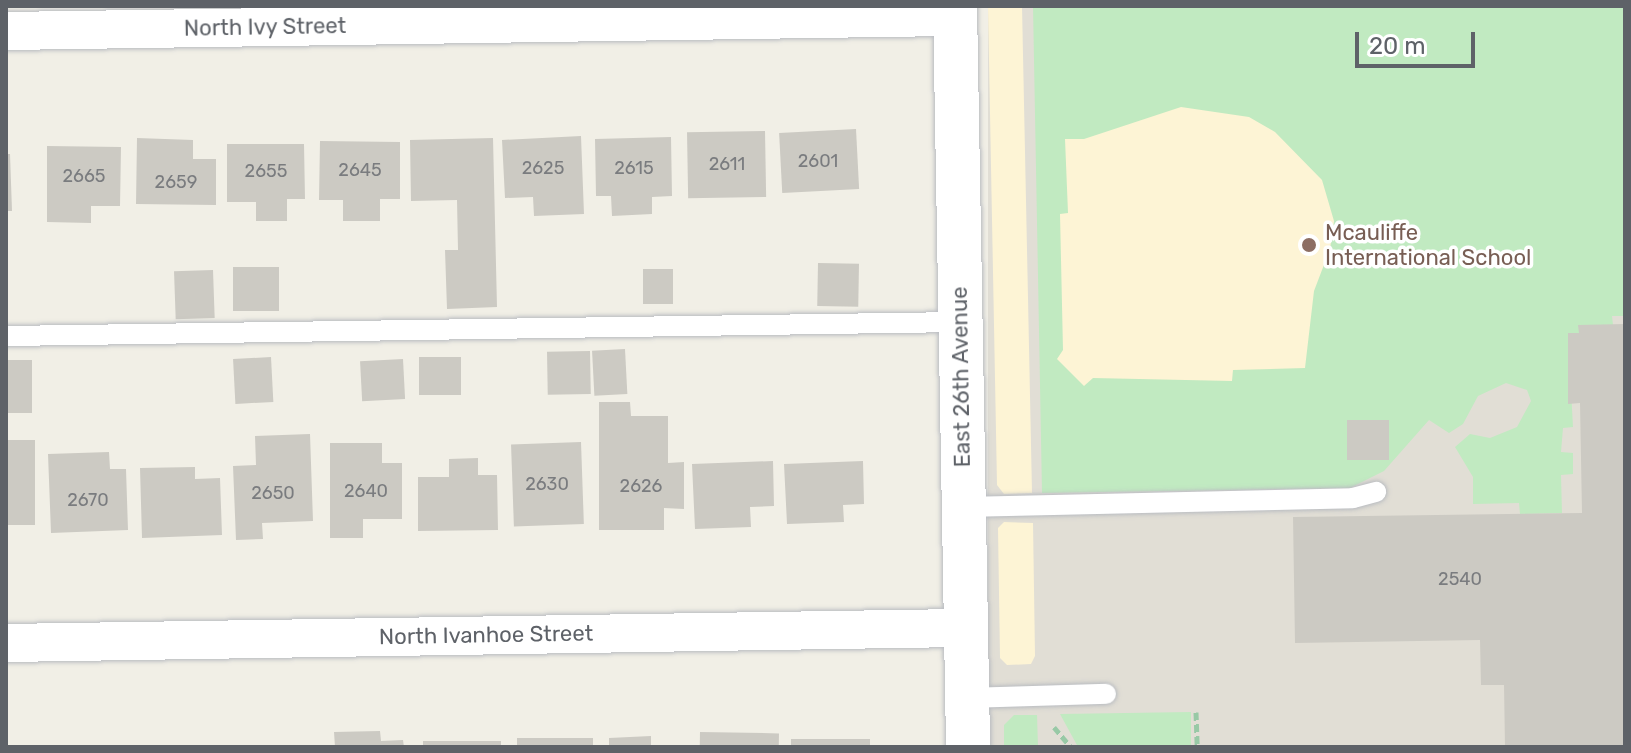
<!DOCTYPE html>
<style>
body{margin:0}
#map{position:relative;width:1631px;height:753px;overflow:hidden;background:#f1efe6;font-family:Rubik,sans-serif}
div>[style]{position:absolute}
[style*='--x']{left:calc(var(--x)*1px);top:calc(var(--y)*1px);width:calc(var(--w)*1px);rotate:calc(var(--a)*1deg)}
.education>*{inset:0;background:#e1ded5;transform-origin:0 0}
.green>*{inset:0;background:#c1eac1}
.sand>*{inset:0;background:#fdf4d5}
.building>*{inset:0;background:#cccac3;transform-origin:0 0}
.path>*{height:5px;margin-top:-2.5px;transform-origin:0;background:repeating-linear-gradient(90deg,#98c9a6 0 8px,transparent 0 12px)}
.roads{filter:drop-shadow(0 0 2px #b9bcc1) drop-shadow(0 0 2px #b9bcc1)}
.service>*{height:20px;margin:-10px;padding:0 10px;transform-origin:10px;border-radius:10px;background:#fff}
.minor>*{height:38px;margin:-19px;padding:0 19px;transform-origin:19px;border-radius:19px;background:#fff}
.tertiary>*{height:44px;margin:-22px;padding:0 22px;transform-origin:22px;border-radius:22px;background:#fff}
.dots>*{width:22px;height:22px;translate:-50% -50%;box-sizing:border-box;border:4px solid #fff;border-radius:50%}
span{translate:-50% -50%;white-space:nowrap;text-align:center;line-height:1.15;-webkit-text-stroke:7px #fff;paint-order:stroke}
.number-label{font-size:18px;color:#7a7c7f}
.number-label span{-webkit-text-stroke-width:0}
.street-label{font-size:22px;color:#5e6268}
.education-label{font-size:22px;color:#785e54}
.left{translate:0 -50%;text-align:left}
.frame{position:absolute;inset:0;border:8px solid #5e6268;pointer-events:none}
.scale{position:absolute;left:1355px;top:32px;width:120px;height:36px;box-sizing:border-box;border:4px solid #5e6268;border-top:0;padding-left:10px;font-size:24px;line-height:28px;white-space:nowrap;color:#5e6268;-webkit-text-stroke:6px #fff;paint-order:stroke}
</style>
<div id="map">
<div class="education">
<i style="left:988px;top:6px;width:637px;height:741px"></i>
</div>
<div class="green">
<i style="clip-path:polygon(1033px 6px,1625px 6px,1625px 316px,1612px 316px,1613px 325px,1579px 325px,1579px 333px,1568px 334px,1573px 427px,1563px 428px,1561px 452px,1573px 453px,1573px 474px,1561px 475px,1562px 513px,1520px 514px,1519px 503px,1473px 504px,1473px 477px,1455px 447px,1470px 434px,1490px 438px,1517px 427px,1531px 401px,1527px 390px,1506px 383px,1478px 396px,1463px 424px,1449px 433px,1429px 420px,1384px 471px,1350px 488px,1042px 493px)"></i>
<i style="clip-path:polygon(1191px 712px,1191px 747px,1078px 747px,1060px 714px)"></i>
<i style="clip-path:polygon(1014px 715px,1037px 715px,1038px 747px,1004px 747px,1004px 725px)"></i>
</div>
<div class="sand">
<i style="clip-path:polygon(988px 6px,1022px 6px,1032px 493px,1004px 494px,997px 485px)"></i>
<i style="clip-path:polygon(1181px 107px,1249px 117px,1275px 132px,1322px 180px,1334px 221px,1330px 249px,1314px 291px,1305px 368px,1233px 370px,1232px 381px,1093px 378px,1084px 386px,1057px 359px,1063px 350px,1060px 214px,1068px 213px,1065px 139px,1084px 139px)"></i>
<i style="clip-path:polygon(1004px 522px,1033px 523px,1035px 656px,1031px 664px,1007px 665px,1000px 658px,998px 528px)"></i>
</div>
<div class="building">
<i style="left:856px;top:129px;width:60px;height:77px;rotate:87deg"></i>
<i style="left:765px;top:131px;width:66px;height:78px;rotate:89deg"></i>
<i style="clip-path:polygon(581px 136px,584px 214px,534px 216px,533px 197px,505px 198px,502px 140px)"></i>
<i style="clip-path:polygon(671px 137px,672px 196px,652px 197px,652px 214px,612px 216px,611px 196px,596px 196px,595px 139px)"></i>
<i style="clip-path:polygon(137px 138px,193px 140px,193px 159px,216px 159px,216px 205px,136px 204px)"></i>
<i style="clip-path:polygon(493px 138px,497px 307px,447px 309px,445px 250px,458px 250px,457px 200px,411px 201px,410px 140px)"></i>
<i style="clip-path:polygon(320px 141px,400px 142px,400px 199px,380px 199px,380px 221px,343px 221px,343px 200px,319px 200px)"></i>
<i style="clip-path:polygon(227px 144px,304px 144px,305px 199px,287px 199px,287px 221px,256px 221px,256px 202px,227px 202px)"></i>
<i style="clip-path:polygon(47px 146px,121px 147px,120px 206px,91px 206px,91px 223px,47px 222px)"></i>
<i style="clip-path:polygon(6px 154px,10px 154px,12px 211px,6px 211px)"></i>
<i style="left:818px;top:263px;width:41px;height:43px;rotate:1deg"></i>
<i style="left:233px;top:267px;width:46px;height:44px"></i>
<i style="left:643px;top:269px;width:30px;height:35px"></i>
<i style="left:213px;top:270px;width:48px;height:39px;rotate:88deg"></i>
<i style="clip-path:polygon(1625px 324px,1625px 747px,1505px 747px,1504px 685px,1481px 685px,1480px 640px,1295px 643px,1293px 517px,1582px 513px,1580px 403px,1568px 404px,1568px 333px,1579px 333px,1578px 325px)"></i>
<i style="left:625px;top:349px;width:45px;height:33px;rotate:87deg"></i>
<i style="left:590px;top:351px;width:43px;height:43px;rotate:89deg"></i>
<i style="left:271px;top:357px;width:45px;height:38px;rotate:87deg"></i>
<i style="left:419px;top:357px;width:42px;height:38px"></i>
<i style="left:403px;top:359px;width:40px;height:43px;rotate:87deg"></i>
<i style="left:6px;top:360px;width:26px;height:53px"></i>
<i style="clip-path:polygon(599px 402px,630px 402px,631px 416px,668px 416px,668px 463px,684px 462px,684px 509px,664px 508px,664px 530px,599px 530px)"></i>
<i style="left:1347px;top:420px;width:42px;height:40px"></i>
<i style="clip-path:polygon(310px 434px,313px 521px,262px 523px,263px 539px,236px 540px,233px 466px,256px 465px,255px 436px)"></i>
<i style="left:7px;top:440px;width:28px;height:85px"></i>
<i style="left:581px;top:442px;width:82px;height:70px;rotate:88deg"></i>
<i style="clip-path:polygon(330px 443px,382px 443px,382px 463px,402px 463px,402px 519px,363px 519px,363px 538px,330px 538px)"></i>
<i style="clip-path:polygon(109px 452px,110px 469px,126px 469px,128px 530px,51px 533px,48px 454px)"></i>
<i style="clip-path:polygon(478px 458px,478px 475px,497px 475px,498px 530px,418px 531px,418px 477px,449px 477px,449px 459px)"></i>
<i style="clip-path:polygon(773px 461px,774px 506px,750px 507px,751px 527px,695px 529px,692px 464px)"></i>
<i style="clip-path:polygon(863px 461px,864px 504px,843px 505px,844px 522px,787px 524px,784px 464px)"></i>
<i style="clip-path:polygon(195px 467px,195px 479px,220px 478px,222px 535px,142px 538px,140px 468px)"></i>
<i style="clip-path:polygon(380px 731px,381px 741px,403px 740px,404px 747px,335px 747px,334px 732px)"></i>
<i style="left:700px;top:732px;width:79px;height:15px;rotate:1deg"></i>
<i style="clip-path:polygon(651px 736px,651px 747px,609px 747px,609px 738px)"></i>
<i style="left:517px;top:738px;width:76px;height:9px"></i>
<i style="left:870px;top:739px;width:8px;height:79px;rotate:90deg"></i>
<i style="left:423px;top:741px;width:78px;height:6px"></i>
</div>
<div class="path">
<i style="--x:1196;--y:712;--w:35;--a:88"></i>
<i style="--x:1054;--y:727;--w:26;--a:50"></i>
</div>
<div class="roads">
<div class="service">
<i style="--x:6;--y:336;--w:954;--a:-0.84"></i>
<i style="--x:964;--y:507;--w:389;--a:-1.3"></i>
<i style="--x:1353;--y:498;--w:24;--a:-15"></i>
<i style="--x:968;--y:698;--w:138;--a:-1.7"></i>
</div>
<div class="minor">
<i style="--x:6;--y:31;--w:949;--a:-0.85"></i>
<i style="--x:6;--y:643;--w:960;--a:-0.9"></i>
</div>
<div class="tertiary">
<i style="--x:955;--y:6;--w:741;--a:88.99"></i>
</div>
</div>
<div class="dots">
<i style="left:1309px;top:245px;background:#8d6e63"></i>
</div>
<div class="number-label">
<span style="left:818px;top:161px">2601</span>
<span style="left:727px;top:164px">2611</span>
<span style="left:543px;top:168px">2625</span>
<span style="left:634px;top:168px">2615</span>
<span style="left:360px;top:170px">2645</span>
<span style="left:266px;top:171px">2655</span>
<span style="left:84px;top:176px">2665</span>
<span style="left:176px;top:182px">2659</span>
<span style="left:547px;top:484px">2630</span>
<span style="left:641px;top:486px">2626</span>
<span style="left:366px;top:491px">2640</span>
<span style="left:273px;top:493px">2650</span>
<span style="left:88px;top:500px">2670</span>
<span style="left:1460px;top:579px">2540</span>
</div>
<div class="street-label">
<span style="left:265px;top:27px;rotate:-1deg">North Ivy Street</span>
<span style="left:961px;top:377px;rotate:-91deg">East 26th Avenue</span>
<span style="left:486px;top:635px;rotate:-1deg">North Ivanhoe Street</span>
</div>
<div class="education-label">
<span class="left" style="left:1325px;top:245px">Mcauliffe<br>International School</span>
</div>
<div class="frame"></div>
<div class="scale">20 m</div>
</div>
